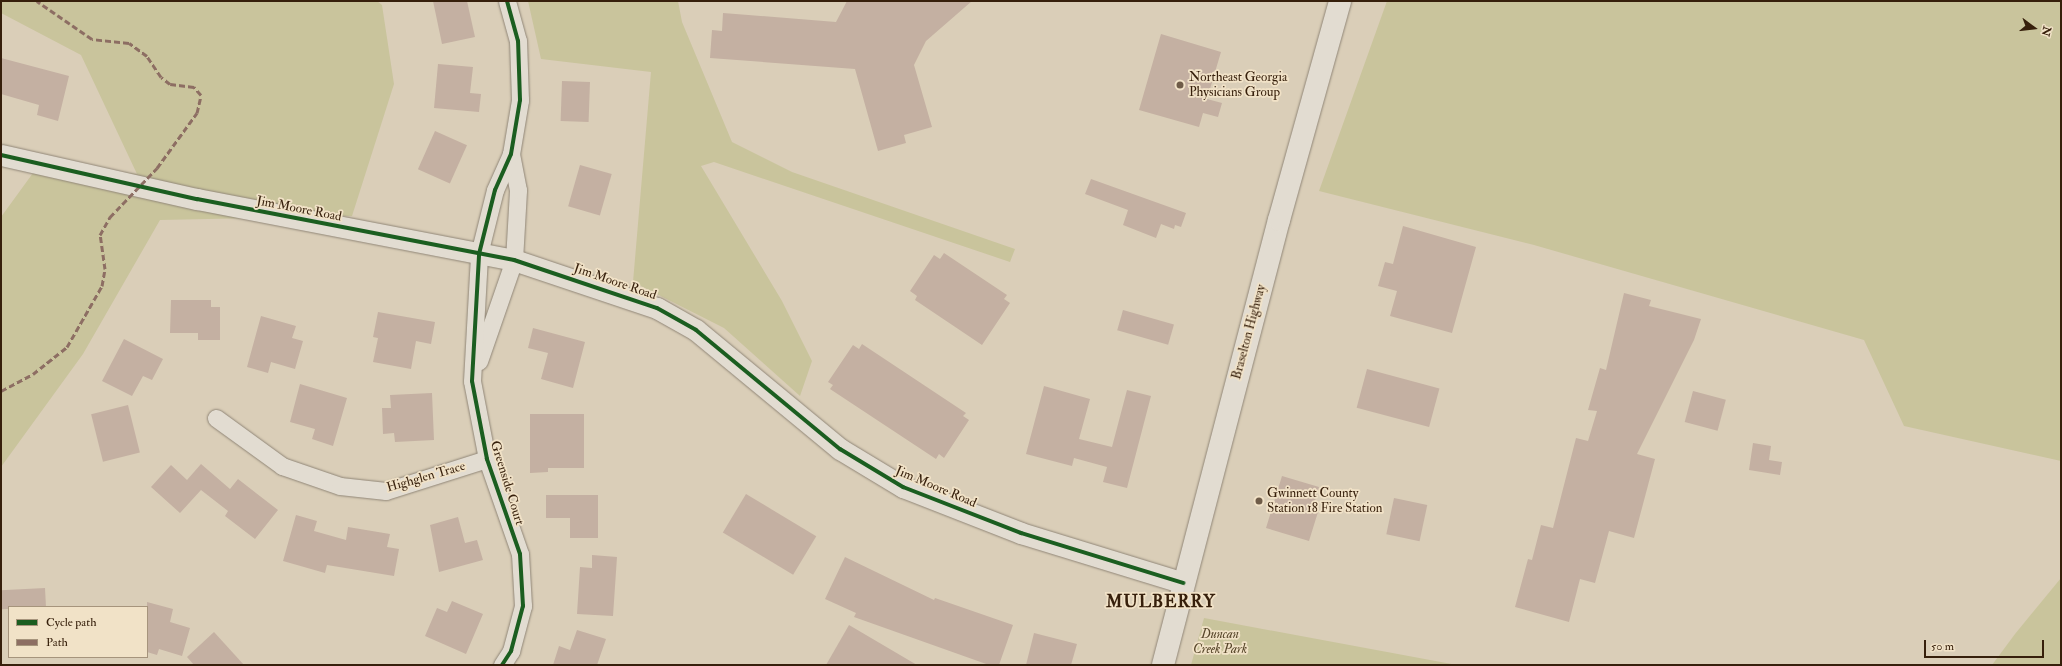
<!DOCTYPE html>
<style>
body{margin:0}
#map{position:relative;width:2062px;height:666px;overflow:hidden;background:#daceb8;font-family:"IM FELL Double Pica",serif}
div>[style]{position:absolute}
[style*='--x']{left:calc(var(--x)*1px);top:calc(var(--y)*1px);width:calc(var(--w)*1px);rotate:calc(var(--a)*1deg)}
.green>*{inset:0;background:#c9c49c}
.building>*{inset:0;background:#c4b0a2;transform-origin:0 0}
.roads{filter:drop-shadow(0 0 1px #908677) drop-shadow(0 0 1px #908677)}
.minor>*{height:17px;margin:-8.5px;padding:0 8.5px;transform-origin:8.5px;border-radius:8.5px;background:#e2dcd1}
.tertiary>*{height:21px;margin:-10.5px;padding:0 10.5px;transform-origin:10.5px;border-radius:10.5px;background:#e2dcd1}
.secondary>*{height:22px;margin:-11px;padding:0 11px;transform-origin:11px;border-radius:11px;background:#e2dcd1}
.quiet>*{height:3px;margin-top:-1.5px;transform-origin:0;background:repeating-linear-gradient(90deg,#8d6e63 0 6px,transparent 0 9px)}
.cycleway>*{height:4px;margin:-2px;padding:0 2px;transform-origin:2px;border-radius:2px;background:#1b5e20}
.dots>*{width:11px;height:11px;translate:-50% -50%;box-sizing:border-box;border:2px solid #f1e2c7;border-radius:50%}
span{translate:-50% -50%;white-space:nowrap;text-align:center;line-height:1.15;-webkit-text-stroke:3.5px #f1e2c7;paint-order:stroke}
.poi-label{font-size:13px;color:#361f0b}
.left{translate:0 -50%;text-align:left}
.street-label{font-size:13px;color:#361f0b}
.park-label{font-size:13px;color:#57462a;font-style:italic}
.district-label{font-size:17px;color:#361f0b;font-weight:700;letter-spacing:1px}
.frame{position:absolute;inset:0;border:2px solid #361f0b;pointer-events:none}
.legend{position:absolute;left:8px;top:606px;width:140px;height:52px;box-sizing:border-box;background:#f1e2c7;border:1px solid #a6947c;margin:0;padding:5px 7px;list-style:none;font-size:12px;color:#361f0b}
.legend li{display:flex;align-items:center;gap:8px;height:20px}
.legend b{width:20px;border:1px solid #a6947c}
.north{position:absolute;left:2014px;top:8px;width:40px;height:40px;-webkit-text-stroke:3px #f1e2c7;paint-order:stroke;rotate:105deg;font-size:11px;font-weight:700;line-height:16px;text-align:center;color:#361f0b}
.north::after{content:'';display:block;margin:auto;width:14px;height:18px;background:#361f0b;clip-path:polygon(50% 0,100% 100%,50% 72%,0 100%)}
.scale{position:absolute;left:1924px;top:640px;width:120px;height:18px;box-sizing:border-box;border:2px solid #361f0b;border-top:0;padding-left:5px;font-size:12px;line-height:14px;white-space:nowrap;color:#361f0b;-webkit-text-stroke:3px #f1e2c7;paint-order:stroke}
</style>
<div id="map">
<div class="green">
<i style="clip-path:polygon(1px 1px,377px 1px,382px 5px,394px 84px,352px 216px,160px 220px,83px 354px,1px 467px,1px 217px,41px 162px,137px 174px,81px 55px,1px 13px)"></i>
<i style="clip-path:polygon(528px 1px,678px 1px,682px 22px,732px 142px,792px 172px,1015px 249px,1010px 262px,714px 162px,701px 166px,782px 301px,812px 361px,800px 396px,724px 328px,633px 282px,651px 72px,541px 59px)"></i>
<i style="clip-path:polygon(1387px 1px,2061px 1px,2061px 461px,1904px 426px,1864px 340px,1534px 245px,1319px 191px)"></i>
<i style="clip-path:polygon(2061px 578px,2061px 665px,1992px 665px,2015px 634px)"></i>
<i style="clip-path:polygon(1204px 618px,1457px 665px,1191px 665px)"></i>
</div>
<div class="building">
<i style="clip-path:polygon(433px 1px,467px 1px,475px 37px,442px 44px)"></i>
<i style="clip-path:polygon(847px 1px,972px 1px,926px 41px,914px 65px,932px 127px,904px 135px,906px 143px,878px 151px,855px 69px,710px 58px,712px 30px,722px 31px,723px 13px,836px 22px)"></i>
<i style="clip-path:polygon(1161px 34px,1221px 52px,1207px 99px,1222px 103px,1218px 117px,1203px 113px,1199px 127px,1139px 110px)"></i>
<i style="clip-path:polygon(1px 58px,69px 76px,58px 121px,37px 115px,39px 105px,1px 94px)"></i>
<i style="clip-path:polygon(438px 64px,473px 67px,470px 93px,481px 94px,479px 112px,434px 108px)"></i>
<i style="left:562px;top:81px;width:28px;height:40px;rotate:2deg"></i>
<i style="left:435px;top:131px;width:35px;height:42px;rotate:24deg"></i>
<i style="left:580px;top:165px;width:33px;height:43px;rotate:16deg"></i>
<i style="clip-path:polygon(1091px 179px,1186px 213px,1181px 227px,1175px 225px,1174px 229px,1161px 224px,1156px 238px,1123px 225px,1128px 210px,1085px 194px)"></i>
<i style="clip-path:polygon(1403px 226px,1476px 247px,1452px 333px,1390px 316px,1397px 291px,1378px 286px,1385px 262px,1393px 264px)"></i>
<i style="clip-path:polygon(944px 253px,1007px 295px,1004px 299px,1010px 303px,982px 345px,915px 300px,917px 296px,910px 291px,934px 255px,940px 259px)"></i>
<i style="clip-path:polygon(1624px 293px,1651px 300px,1649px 306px,1701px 319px,1694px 340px,1637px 454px,1655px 459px,1634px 538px,1609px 531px,1595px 583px,1580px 579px,1569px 622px,1515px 607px,1528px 559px,1532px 560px,1541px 525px,1553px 528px,1576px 438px,1588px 441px,1597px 411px,1588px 410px,1600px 368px,1606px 370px)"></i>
<i style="clip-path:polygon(171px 300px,211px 300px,211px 307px,220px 307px,220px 340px,198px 340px,198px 333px,170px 333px)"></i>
<i style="left:1123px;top:310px;width:53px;height:21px;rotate:16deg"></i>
<i style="clip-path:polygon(378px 312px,435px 322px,431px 344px,416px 341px,411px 369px,373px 362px,378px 338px,373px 337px)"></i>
<i style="clip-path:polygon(261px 316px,296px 326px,292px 338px,303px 341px,295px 369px,271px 362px,268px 373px,247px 367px)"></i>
<i style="clip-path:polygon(533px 328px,585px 342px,573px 388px,541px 379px,548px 353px,528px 348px)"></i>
<i style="clip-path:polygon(124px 339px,163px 359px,152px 380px,143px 376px,132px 396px,102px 381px)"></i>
<i style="clip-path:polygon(862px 344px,966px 413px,963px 416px,969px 420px,944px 458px,939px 454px,936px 459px,830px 389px,833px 385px,828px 382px,853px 345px,859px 349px)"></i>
<i style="left:1367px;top:369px;width:75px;height:40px;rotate:15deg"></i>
<i style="clip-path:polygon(300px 384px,347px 398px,333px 446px,312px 439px,315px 429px,290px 422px)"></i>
<i style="clip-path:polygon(1044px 386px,1090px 399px,1079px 439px,1112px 447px,1127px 390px,1151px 396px,1127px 488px,1103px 482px,1107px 467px,1074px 458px,1072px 466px,1026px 454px)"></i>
<i style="left:1693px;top:391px;width:34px;height:32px;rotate:15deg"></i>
<i style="clip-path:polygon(432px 393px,434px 440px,395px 442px,394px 433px,383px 434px,382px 408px,391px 408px,390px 395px)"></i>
<i style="left:128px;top:405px;width:49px;height:38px;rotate:76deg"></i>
<i style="clip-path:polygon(530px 414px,584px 414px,584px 468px,548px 468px,548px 472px,530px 473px)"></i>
<i style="clip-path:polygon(1753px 443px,1771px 446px,1769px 460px,1782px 462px,1780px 475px,1749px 470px)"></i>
<i style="clip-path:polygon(201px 464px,230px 489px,238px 479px,278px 510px,255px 539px,225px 516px,228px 511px,201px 490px,180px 513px,151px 487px,171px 465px,187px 480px)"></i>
<i style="clip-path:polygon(1282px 476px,1319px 487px,1312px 511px,1318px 512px,1309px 541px,1266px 528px)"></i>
<i style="left:746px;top:494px;width:82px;height:45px;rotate:31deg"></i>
<i style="clip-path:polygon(546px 495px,598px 495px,598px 538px,570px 538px,570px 518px,546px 518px)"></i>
<i style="left:1394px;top:498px;width:34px;height:37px;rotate:12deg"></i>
<i style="clip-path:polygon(296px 515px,317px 521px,314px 531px,346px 540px,348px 527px,390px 534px,387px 547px,399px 549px,394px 576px,327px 565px,325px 573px,283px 561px)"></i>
<i style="clip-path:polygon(458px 517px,465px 543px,477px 540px,483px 560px,439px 572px,430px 525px)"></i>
<i style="clip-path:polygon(592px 555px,617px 557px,613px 616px,577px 614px,580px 567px,592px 568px)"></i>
<i style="clip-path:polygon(845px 557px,934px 600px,935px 598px,1013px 625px,999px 665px,989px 665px,854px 617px,856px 613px,825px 599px)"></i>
<i style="left:45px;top:588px;width:19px;height:44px;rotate:87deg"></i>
<i style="clip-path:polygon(452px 601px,483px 614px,466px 654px,425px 636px,437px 608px,447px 612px)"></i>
<i style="clip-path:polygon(147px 602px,173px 609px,170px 622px,190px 628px,182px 656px,159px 649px,157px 655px,147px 652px)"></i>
<i style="clip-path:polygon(849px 625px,917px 665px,826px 665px)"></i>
<i style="clip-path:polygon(577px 630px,606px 639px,597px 665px,553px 665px,559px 646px,570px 650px)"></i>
<i style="clip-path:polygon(214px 632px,244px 665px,194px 665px,187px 657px)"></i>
<i style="clip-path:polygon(1034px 633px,1077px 644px,1071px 665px,1026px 665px)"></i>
</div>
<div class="roads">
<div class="minor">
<i style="--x:479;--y:361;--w:107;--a:-70.9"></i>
<i style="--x:514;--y:260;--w:70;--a:-86.7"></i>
<i style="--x:518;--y:190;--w:37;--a:-101"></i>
<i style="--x:216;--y:418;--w:82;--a:36"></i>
<i style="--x:282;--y:466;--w:61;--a:19"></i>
<i style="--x:340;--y:486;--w:46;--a:6.2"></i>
<i style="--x:386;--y:491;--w:106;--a:-17.6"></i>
<i style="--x:502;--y:665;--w:17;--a:-57"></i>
<i style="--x:511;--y:651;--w:47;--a:-75.1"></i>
<i style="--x:523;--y:606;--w:52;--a:-93.3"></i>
<i style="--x:520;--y:554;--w:101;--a:-109.2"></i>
<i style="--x:487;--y:459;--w:79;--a:-100.9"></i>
<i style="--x:472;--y:381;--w:127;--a:-86.8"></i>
<i style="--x:479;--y:254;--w:66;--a:-76"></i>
<i style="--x:495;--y:190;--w:39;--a:-66"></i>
<i style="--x:511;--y:154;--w:55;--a:-80.5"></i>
<i style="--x:520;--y:100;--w:59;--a:-91.9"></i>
<i style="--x:518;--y:41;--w:41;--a:-105.4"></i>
</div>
<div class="tertiary">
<i style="--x:1;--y:155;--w:201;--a:12.7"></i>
<i style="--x:197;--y:199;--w:323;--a:10.9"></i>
<i style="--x:514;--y:260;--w:151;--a:18.6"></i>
<i style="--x:657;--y:308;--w:45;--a:29.4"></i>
<i style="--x:696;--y:330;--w:187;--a:39.6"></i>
<i style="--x:840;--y:449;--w:74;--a:31.1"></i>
<i style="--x:903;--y:487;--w:127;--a:21.3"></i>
<i style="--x:1021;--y:533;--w:170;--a:17.1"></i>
</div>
<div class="secondary">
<i style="--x:1163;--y:665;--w:460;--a:-75.4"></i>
<i style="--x:1279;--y:220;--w:227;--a:-74.4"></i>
</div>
</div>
<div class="quiet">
<i style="--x:1;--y:391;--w:36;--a:-28"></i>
<i style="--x:33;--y:374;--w:43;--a:-38.5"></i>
<i style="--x:67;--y:347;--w:70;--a:-60.2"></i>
<i style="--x:102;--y:286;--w:17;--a:-80"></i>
<i style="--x:105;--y:269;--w:34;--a:-98"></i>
<i style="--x:100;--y:235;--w:21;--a:-61"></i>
<i style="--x:110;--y:217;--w:68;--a:-46.2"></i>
<i style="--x:157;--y:168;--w:68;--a:-54"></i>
<i style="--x:197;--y:113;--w:18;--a:-77"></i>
<i style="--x:201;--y:95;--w:11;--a:-131"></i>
<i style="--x:194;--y:87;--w:24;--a:-173"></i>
<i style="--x:170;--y:84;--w:11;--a:-142"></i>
<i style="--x:161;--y:77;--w:25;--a:-124"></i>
<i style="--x:147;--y:56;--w:22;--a:-144"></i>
<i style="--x:129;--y:43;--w:37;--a:-174"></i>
<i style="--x:92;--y:39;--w:67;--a:-145.4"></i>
</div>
<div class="cycleway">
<i style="--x:1;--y:155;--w:201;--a:12.7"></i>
<i style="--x:197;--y:199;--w:323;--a:10.9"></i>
<i style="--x:514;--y:260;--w:151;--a:18.6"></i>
<i style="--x:657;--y:308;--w:45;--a:29.4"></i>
<i style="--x:696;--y:330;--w:187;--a:39.6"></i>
<i style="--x:840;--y:449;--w:74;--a:31.1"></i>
<i style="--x:903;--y:487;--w:127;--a:21.3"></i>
<i style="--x:1021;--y:533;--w:170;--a:17.1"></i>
<i style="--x:502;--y:665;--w:17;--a:-57"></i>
<i style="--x:511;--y:651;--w:47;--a:-75.1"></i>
<i style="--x:523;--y:606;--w:52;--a:-93.3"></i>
<i style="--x:520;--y:554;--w:101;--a:-109.2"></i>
<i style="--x:487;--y:459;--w:79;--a:-100.9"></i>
<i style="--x:472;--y:381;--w:127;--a:-86.8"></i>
<i style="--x:479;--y:254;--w:66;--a:-76"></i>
<i style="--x:495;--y:190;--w:39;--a:-66"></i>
<i style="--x:511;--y:154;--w:55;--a:-80.5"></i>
<i style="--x:520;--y:100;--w:59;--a:-91.9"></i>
<i style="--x:518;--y:41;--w:41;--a:-105.4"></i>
</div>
<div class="dots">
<i style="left:1180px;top:85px;background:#6f5c48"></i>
<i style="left:1259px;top:501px;background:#6f5c48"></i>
</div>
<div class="poi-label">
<span class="left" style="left:1189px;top:85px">Northeast Georgia<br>Physicians Group</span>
<span class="left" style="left:1267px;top:501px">Gwinnett County<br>Station 18 Fire Station</span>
</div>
<div class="street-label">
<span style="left:299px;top:209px;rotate:11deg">Jim Moore Road</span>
<span style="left:615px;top:282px;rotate:19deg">Jim Moore Road</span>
<span style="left:1249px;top:332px;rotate:-75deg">Braselton Highway</span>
<span style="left:426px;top:477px;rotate:-16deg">Highglen Trace</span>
<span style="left:507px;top:483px;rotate:73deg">Greenside Court</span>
<span style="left:936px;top:487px;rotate:23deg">Jim Moore Road</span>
</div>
<div class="park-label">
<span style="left:1220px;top:642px">Duncan<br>Creek Park</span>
</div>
<div class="district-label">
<span style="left:1161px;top:602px">MULBERRY</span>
</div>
<div class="frame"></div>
<ul class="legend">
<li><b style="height:5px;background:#1b5e20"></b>Cycle path</li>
<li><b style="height:5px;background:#8d6e63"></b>Path</li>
</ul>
<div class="north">N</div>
<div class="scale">50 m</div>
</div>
